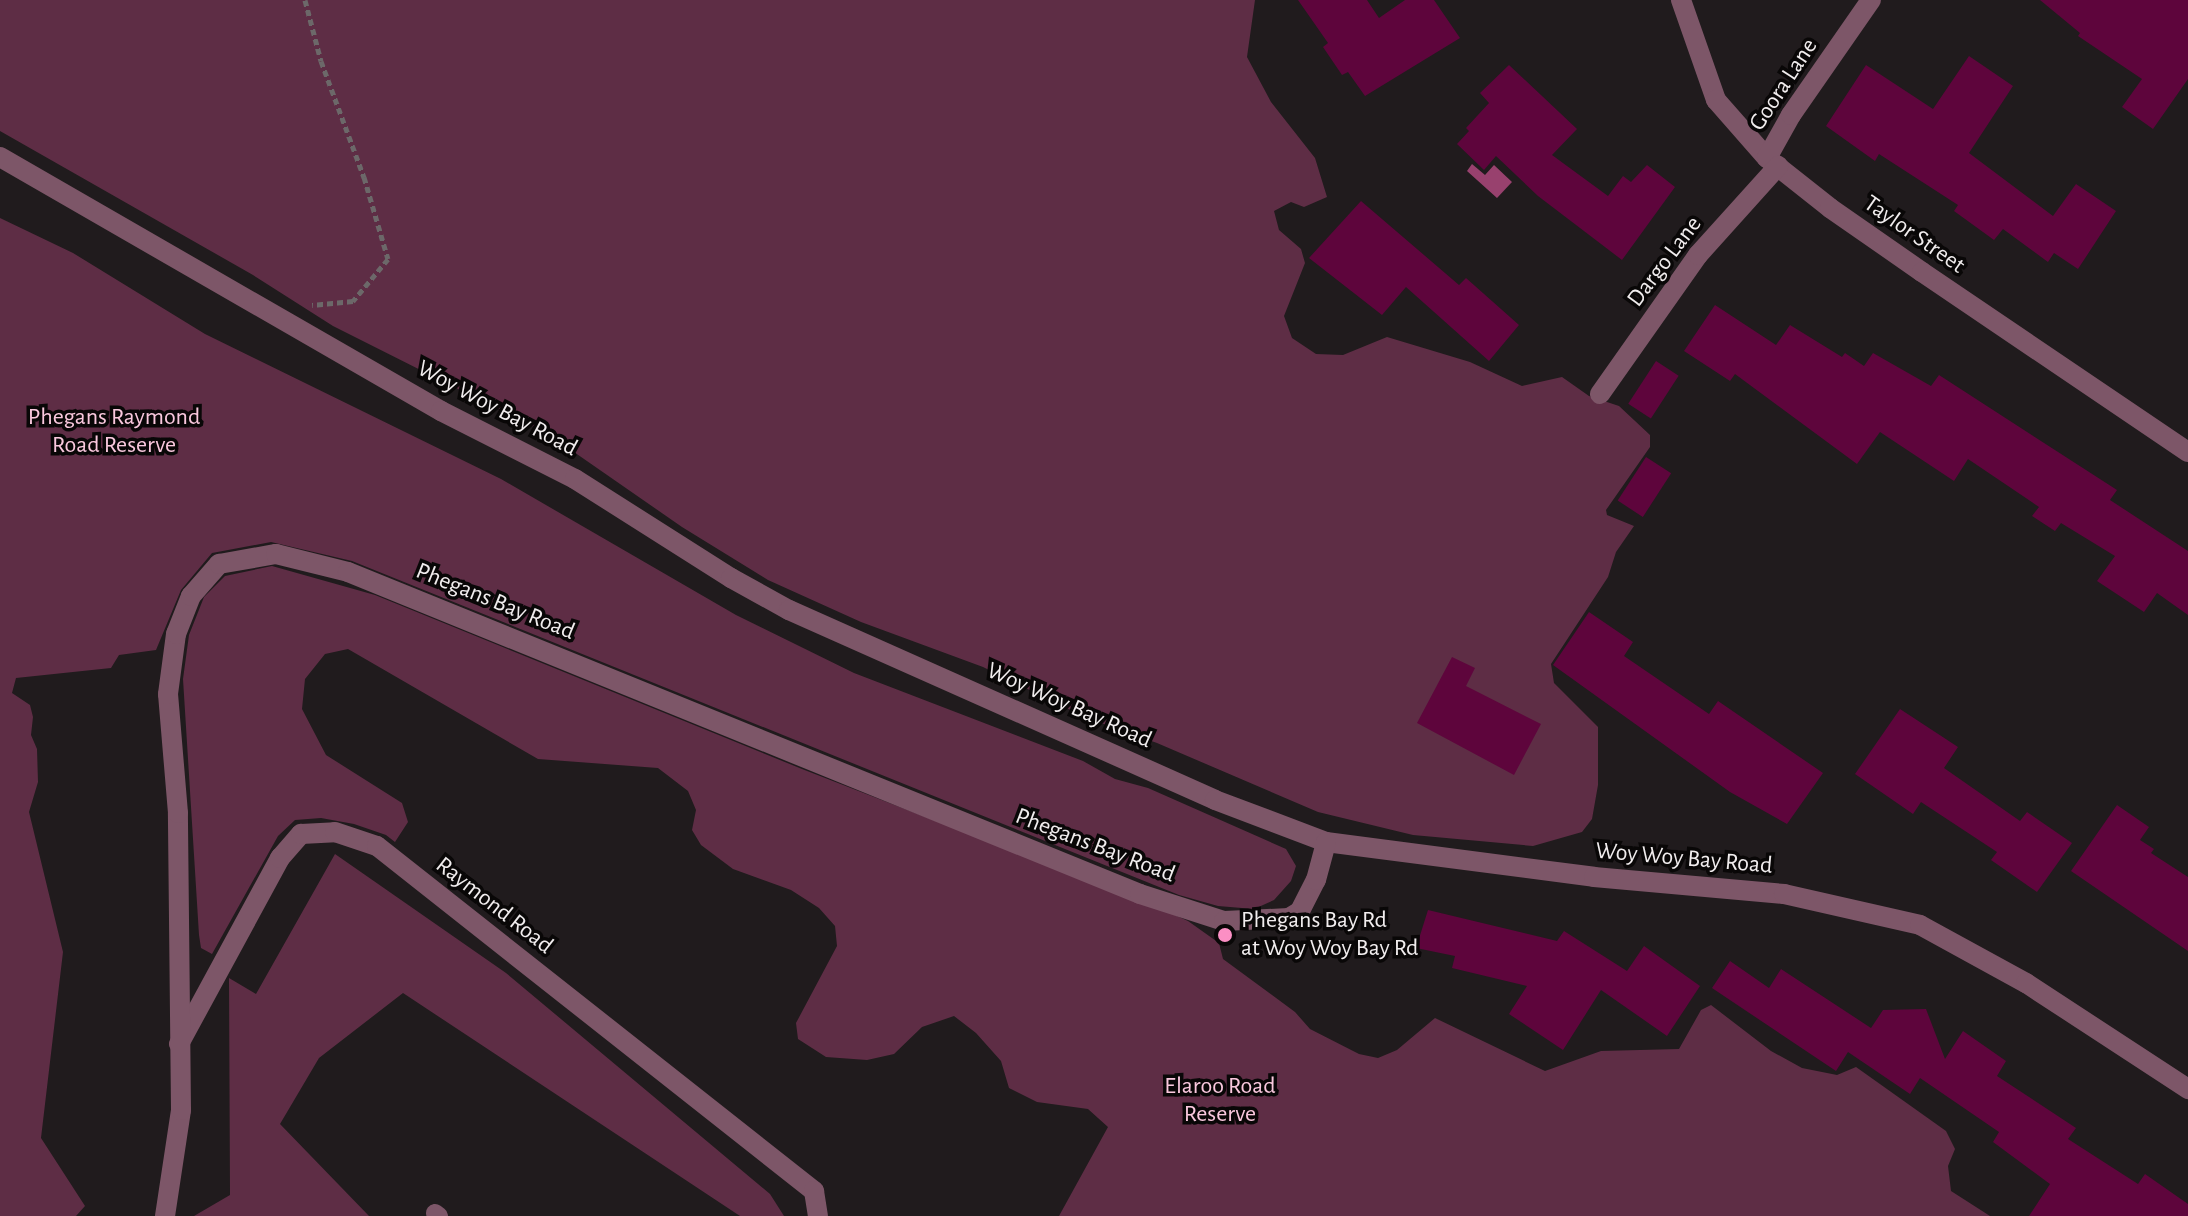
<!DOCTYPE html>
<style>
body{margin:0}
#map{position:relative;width:2188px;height:1216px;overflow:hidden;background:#201b1d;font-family:"Alegreya Sans",sans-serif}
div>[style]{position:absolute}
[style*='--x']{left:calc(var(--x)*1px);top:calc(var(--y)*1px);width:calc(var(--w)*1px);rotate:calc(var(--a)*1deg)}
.green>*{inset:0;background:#5e2d45}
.water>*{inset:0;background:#98416e}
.building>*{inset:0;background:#5e053c;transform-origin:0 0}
.path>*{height:5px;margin-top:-2.5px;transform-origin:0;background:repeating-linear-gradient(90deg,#6c6869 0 6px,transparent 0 10px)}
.lane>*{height:18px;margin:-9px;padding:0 9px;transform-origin:9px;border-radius:9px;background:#7d5668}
.street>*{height:20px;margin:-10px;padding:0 10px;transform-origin:10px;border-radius:10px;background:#7d5668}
.dots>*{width:22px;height:22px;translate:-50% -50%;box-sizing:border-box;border:4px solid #090707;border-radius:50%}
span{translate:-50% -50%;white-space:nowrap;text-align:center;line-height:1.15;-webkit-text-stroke:7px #090707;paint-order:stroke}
.street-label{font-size:24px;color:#f1edee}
.park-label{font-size:24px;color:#fac8de}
.poi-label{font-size:24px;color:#f1edee}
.left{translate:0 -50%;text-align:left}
</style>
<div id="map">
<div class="green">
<i style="clip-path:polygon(0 0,1255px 0,1247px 57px,1271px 102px,1315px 158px,1327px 197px,1304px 207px,1291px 202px,1274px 211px,1279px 230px,1301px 249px,1305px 263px,1284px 316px,1292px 338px,1316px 354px,1343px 355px,1387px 337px,1470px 362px,1522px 386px,1562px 377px,1589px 396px,1619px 406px,1650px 435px,1650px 447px,1606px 510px,1607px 515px,1634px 526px,1616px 552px,1608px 577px,1551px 664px,1554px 683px,1598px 727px,1598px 785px,1592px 819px,1582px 832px,1533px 846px,1413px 835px,1318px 812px,1157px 743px,1087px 718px,983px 667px,861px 622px,768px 580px,682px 527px,548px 434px,333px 326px,253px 275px,0 131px)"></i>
<i style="clip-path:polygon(0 218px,73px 253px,205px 334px,501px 479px,736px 615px,854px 673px,1083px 761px,1115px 779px,1148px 788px,1286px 849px,1296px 866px,1291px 881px,1274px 900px,1254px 909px,1218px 906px,1179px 895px,352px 561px,271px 542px,212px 553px,181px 590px,156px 650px,119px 655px,111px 668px,16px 678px,12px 693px,30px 705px,33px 717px,31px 735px,37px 749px,38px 782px,29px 812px,63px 952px,41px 1138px,85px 1206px,76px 1216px,0 1216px)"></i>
<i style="clip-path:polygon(272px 566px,375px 595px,802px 769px,1157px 907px,1188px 921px,1219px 943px,1223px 959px,1295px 1012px,1310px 1029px,1359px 1054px,1378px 1058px,1397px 1050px,1435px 1018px,1545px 1071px,1601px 1051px,1679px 1049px,1701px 1010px,1711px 1005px,1771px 1051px,1802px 1068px,1837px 1075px,1856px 1067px,1946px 1131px,1955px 1149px,1948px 1166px,1951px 1191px,1990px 1216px,1059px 1216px,1108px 1127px,1088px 1109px,1037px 1102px,1009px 1088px,1001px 1061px,976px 1033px,954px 1016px,922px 1027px,894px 1054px,867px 1060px,826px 1057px,798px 1039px,796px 1023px,837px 946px,835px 926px,819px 908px,791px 890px,733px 869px,701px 845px,692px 830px,696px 810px,688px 791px,658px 768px,538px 759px,348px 649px,325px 654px,305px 679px,302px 709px,326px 755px,402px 803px,408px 822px,395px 842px,386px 835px,354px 824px,321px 818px,295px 820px,278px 836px,212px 954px,201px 948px,199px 935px,183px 679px,189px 635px,204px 597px,225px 576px)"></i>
<i style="clip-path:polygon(335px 854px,506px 973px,770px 1194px,784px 1216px,740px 1216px,403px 993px,319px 1058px,280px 1124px,369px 1216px,194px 1216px,230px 1195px,229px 978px,256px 994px)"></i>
</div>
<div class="water">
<i style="clip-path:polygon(1472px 164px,1485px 175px,1494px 165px,1512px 182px,1497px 198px,1467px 171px)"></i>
</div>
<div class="building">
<i style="clip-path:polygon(1298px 0,1367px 0,1379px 18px,1405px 0,1434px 0,1460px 38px,1365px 96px,1348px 72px,1342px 75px,1323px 47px,1328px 43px)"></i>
<i style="clip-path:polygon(2040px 0,2188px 0,2188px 79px,2153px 129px,2122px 107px,2142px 79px,2078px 36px,2080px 33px)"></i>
<i style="clip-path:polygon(1969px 56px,2013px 86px,1969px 153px,2053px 216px,2076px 184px,2116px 211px,2078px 269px,2054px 253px,2048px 262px,2003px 229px,1994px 240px,1954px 211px,1958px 205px,1879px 154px,1875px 161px,1826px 126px,1866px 65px,1933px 109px)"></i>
<i style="clip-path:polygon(1509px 65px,1577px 129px,1552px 155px,1608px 196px,1623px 176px,1631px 182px,1647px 165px,1675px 187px,1622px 260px,1538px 196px,1496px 156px,1484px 170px,1457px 144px,1469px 131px,1466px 128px,1489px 103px,1480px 93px)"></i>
<i style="clip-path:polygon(1361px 201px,1459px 285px,1466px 278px,1519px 325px,1489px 361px,1406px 287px,1382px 315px,1309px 258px)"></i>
<i style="clip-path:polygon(1715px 305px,1776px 345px,1790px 325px,1842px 357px,1845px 353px,1864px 366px,1873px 353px,1931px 386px,1939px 375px,2072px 461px,2117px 490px,2110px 500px,2188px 551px,2188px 615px,2157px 593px,2144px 612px,2097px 581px,2115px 556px,2061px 523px,2055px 531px,2032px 516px,2039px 507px,1968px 459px,1954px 481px,1880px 432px,1857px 464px,1735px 374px,1730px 381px,1684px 351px)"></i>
<i style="left:1656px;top:361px;width:27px;height:51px;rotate:33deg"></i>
<i style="left:1646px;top:457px;width:30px;height:52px;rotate:33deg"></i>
<i style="clip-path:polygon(1589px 612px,1633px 642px,1624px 656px,1709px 714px,1718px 701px,1823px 773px,1787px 824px,1730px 792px,1553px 665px)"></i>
<i style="clip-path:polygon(1452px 657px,1475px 668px,1466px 686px,1541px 724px,1514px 775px,1417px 723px)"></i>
<i style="clip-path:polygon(1900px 709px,1958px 747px,1944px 768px,2020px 821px,2027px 812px,2072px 843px,2037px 892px,1991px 860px,1997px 852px,1921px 802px,1913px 814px,1855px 774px)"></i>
<i style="clip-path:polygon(2117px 805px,2149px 827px,2140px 840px,2154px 849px,2151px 853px,2188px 877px,2188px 951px,2071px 871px)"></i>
<i style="clip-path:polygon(1428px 910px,1557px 941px,1564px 931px,1627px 971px,1644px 946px,1700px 986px,1667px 1036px,1601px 990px,1563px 1050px,1509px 1014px,1527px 986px,1452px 968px,1455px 956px,1416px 948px)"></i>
<i style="clip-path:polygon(1730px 961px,1769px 988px,1781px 969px,1871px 1028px,1883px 1010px,1926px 1009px,1945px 1059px,1963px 1031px,2006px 1061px,1997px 1076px,2076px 1128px,2068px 1139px,2138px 1184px,2145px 1174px,2188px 1204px,2188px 1216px,2029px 1216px,2050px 1184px,1993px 1142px,1999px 1132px,1920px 1078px,1910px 1094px,1848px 1052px,1836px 1071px,1712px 988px)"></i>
</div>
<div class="path">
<i style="--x:305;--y:0;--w:63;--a:75.3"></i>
<i style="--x:321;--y:61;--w:124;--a:69.7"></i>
<i style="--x:364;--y:177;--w:85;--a:73.7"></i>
<i style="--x:388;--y:259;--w:55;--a:129.8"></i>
<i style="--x:353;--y:301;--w:41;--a:174.4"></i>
</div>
<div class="lane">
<i style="--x:435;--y:1213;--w:5;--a:37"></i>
</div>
<div class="street">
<i style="--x:1681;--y:0;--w:106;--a:70.7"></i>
<i style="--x:1716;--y:100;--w:77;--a:48.7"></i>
<i style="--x:1767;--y:158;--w:80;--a:38.4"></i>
<i style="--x:1830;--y:208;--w:112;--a:34.8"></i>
<i style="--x:1922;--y:272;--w:321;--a:34.1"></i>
<i style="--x:0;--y:157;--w:509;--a:29.94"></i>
<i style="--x:441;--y:411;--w:150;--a:26.9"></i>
<i style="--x:575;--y:479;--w:185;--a:32.4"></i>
<i style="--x:731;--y:578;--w:66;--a:28.9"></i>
<i style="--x:789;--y:610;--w:466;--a:24"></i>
<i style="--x:1215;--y:800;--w:119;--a:20.7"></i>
<i style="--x:1326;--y:842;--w:270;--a:7.4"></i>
<i style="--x:1594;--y:877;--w:191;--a:5.1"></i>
<i style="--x:1784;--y:894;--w:139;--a:12.8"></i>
<i style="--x:1920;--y:925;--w:121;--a:28.7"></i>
<i style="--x:2026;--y:983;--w:194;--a:33.2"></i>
<i style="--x:1767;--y:158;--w:49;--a:-60.8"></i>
<i style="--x:1791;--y:115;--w:140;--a:-55.2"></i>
<i style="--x:1600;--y:394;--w:170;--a:-54.8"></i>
<i style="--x:1698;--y:255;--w:120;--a:-48"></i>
<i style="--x:179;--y:1044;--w:212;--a:-61.5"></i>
<i style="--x:280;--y:858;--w:32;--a:-49"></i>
<i style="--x:301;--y:834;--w:34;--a:-3"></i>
<i style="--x:335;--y:832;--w:44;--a:18.4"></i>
<i style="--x:377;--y:846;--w:557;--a:38.29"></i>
<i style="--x:814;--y:1191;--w:25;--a:81"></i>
<i style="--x:165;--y:1216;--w:107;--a:-81.4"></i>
<i style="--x:181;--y:1110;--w:297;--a:-90.6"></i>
<i style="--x:178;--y:813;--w:119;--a:-94.8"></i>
<i style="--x:168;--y:694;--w:61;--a:-82.4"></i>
<i style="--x:176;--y:634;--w:41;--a:-68.5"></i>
<i style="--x:191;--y:596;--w:43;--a:-48.8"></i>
<i style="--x:219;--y:564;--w:58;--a:-10"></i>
<i style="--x:276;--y:554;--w:74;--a:14"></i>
<i style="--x:348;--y:572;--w:855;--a:22.12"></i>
<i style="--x:1140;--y:894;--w:88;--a:17.8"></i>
<i style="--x:1224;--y:921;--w:65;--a:-2.6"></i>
<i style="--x:1289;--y:918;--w:13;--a:-32"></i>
<i style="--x:1300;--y:911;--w:35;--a:-63"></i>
<i style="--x:1316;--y:880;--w:39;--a:-75"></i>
</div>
<div class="dots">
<i style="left:1225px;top:935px;background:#fb8fc4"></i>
</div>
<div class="street-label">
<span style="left:1784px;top:85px;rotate:-57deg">Goora Lane</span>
<span style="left:1914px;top:235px;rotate:35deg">Taylor Street</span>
<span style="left:1665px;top:262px;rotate:-53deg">Dargo Lane</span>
<span style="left:497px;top:409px;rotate:28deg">Woy Woy Bay Road</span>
<span style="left:495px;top:602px;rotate:22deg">Phegans Bay Road</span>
<span style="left:1069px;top:706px;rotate:24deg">Woy Woy Bay Road</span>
<span style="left:1095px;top:846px;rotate:21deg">Phegans Bay Road</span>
<span style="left:1684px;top:859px;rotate:5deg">Woy Woy Bay Road</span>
<span style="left:494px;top:906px;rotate:38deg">Raymond Road</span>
</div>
<div class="park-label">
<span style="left:114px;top:432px">Phegans Raymond<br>Road Reserve</span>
<span style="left:1220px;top:1101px">Elaroo Road<br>Reserve</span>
</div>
<div class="poi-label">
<span class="left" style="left:1241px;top:935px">Phegans Bay Rd<br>at Woy Woy Bay Rd</span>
</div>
</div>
